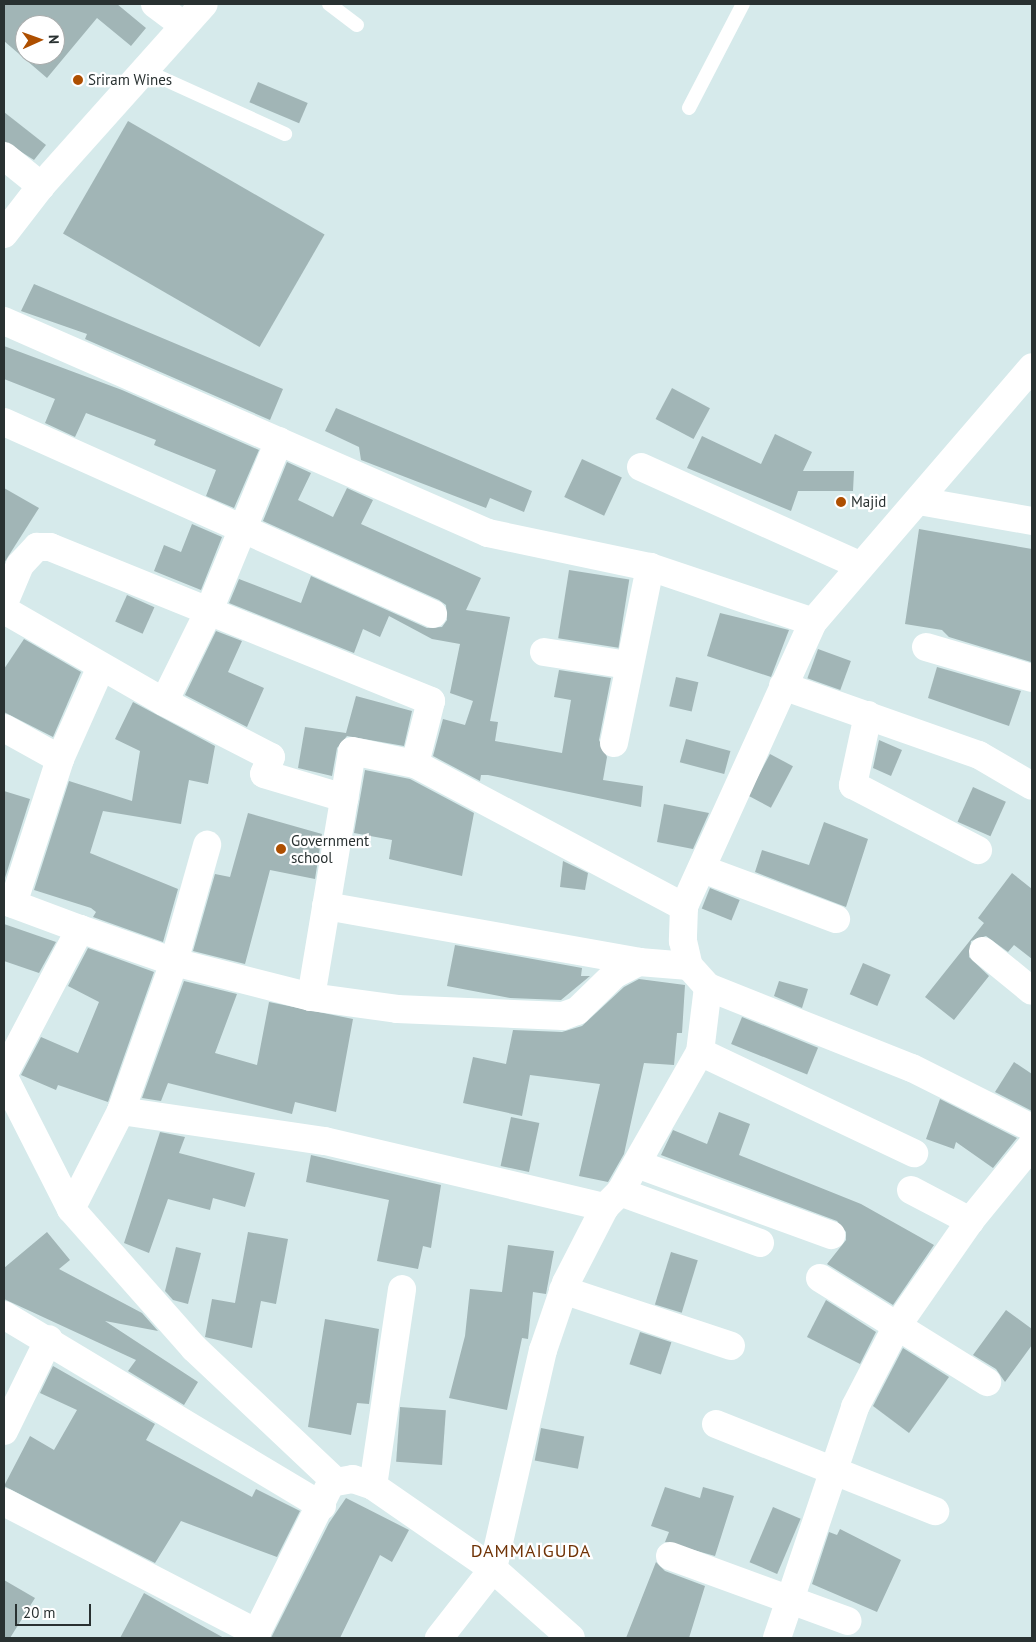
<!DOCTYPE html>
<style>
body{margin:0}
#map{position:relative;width:1036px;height:1642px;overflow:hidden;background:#d6eaeb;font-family:"PT Sans",sans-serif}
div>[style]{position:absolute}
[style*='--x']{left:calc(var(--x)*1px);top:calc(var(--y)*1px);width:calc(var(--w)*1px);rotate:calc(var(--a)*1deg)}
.building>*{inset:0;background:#a1b5b6;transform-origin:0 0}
.lane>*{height:14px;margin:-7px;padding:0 7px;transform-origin:7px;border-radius:7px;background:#fff}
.street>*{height:28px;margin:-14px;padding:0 14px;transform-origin:14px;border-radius:14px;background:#fff}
.secondary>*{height:28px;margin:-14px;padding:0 14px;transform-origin:14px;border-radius:14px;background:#fff}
.dots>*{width:14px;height:14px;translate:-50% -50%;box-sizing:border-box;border:2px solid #fff;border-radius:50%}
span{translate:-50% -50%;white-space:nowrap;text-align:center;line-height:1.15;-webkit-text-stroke:4.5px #fff;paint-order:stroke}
.poi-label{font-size:15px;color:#293131}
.left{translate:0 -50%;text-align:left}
.quarter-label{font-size:18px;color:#6f3205;letter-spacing:1px}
.frame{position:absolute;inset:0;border:5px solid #293131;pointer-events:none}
.north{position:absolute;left:15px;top:15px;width:50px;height:50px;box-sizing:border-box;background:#fff;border:1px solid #a9adad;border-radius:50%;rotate:88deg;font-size:14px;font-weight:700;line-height:20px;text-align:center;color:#293131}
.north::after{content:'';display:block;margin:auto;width:18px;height:22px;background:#ae4f00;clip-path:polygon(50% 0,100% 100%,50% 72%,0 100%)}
.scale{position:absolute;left:15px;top:1604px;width:76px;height:22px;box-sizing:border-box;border:2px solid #293131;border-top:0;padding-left:6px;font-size:15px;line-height:18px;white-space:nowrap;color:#293131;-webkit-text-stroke:4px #fff;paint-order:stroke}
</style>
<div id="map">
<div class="building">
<i style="clip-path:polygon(evenodd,4px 4px,117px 4px,146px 28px,131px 46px,97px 18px,47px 78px,4px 41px,4px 4px,25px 25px,55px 25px,55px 55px,25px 55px,25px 25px)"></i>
<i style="left:258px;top:82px;width:54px;height:22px;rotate:23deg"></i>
<i style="clip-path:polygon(4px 112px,46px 145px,34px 160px,4px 141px)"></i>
<i style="left:128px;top:121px;width:227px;height:130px;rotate:30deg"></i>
<i style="clip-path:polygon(34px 284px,283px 389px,270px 420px,85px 339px,87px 334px,21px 311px)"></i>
<i style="clip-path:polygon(4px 346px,122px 390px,259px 450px,234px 508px,206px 496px,216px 470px,154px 445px,156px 440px,86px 413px,75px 437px,45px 423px,55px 399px,4px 379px)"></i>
<i style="left:672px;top:388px;width:43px;height:35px;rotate:28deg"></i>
<i style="clip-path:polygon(336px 408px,532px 491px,524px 512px,490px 498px,486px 508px,361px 460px,359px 447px,325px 431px)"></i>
<i style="clip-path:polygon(775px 434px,812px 452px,803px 471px,854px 471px,853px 491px,798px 491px,791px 511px,687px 468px,702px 436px,761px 464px)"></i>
<i style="left:582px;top:459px;width:44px;height:42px;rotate:25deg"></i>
<i style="clip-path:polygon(287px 462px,311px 473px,298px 500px,333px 517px,347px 488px,373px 500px,361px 524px,481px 578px,466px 610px,510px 617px,490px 721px,498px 722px,495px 741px,562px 753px,571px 700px,554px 697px,559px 670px,611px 678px,599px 740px,607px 757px,603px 780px,643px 786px,641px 807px,488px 775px,481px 775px,480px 781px,433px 756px,443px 719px,465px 725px,473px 701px,450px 693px,460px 644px,432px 639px,389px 616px,380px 637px,363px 629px,354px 653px,229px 603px,239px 579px,301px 603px,311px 576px,427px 628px,442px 627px,447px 620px,446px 605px,439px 600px,263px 521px)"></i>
<i style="clip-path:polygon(4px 488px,39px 508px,4px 563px)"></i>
<i style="clip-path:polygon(192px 524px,222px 537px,201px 590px,154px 571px,164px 545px,181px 552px)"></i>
<i style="clip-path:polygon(919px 529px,1032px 549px,1031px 662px,949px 637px,942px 630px,905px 624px)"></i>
<i style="left:569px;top:570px;width:61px;height:69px;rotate:9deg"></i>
<i style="left:127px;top:595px;width:30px;height:29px;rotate:24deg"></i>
<i style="clip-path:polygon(720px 613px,789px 630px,771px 677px,707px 656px)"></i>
<i style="clip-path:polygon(216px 631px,242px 641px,228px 672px,264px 688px,247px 727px,185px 695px)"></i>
<i style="clip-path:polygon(24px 639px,81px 672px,53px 737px,4px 712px,4px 669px)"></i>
<i style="left:818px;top:649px;width:35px;height:31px;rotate:20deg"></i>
<i style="clip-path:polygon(937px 667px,1021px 691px,1009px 726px,928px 698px)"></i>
<i style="left:676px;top:677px;width:23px;height:30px;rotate:13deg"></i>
<i style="clip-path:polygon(356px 696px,412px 711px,404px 746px,347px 736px,337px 748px,332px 776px,298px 768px,305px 727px,346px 733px)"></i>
<i style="clip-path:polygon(133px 702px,215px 746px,208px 784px,189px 780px,181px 824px,103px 811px,90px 853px,178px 889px,163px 942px,93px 917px,96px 912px,91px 908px,34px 890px,69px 781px,132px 801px,140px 751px,115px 739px)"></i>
<i style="left:686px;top:739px;width:46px;height:24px;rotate:15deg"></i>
<i style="clip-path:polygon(879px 740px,902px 750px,891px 776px,873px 768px)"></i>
<i style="left:770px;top:754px;width:26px;height:47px;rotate:28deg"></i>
<i style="clip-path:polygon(365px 770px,410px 779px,474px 813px,462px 876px,389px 859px,392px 840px,354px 833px)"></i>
<i style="left:973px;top:787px;width:36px;height:38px;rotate:24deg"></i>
<i style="clip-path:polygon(4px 791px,30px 799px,4px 881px)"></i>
<i style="clip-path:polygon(664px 804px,709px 813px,693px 849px,657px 842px)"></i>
<i style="clip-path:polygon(248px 813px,322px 834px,315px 879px,270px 870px,245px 964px,193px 951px,215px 874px,230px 877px)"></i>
<i style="clip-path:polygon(824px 822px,868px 839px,846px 907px,755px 872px,762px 850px,809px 865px)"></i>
<i style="clip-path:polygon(563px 861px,588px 873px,585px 890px,560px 887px)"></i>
<i style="clip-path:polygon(1012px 873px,1032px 889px,1032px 959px,1014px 945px,1008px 952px,986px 936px,971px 941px,969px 957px,989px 976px,954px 1020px,925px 997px,984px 923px,978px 918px)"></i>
<i style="left:710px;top:888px;width:32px;height:22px;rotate:22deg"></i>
<i style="clip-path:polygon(4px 924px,56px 942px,39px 973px,4px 961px)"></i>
<i style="clip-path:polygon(455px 945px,582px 968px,581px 976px,590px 976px,561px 1000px,510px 998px,447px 986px)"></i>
<i style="clip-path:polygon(88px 948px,154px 972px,108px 1102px,58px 1085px,56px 1090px,21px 1075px,41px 1037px,78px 1053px,99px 1002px,68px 986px)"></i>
<i style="left:863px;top:963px;width:30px;height:34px;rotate:23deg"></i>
<i style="clip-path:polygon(639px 979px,685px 985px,682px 1033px,677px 1033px,674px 1065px,644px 1063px,624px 1154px,608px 1182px,579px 1176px,600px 1084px,530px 1075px,522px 1116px,463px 1103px,473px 1057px,506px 1064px,513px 1030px,562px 1032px,582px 1026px,624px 987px)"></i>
<i style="clip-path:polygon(184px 981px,237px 994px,215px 1053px,257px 1065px,269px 1002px,353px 1019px,336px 1112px,295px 1102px,292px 1114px,168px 1083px,161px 1101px,142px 1098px)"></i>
<i style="clip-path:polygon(779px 981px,808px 989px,802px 1008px,774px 996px)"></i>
<i style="left:742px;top:1017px;width:82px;height:29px;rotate:22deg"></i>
<i style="clip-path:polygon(1014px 1062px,1032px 1074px,1032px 1111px,995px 1092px)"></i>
<i style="clip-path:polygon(940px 1099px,1017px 1138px,993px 1168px,956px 1142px,954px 1149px,926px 1139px)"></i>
<i style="clip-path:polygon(719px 1112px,750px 1124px,739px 1155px,861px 1204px,934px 1245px,893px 1305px,827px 1264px,846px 1240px,846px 1232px,837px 1221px,661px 1155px,673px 1130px,707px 1144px)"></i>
<i style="left:511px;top:1117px;width:29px;height:50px;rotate:12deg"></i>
<i style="clip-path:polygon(160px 1132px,185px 1137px,179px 1153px,255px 1173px,245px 1207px,213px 1198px,210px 1210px,168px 1199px,149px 1253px,124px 1243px)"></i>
<i style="clip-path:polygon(311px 1155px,441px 1185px,431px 1248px,423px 1246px,418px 1269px,377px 1261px,389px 1200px,306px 1182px)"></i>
<i style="clip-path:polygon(47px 1232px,70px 1260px,59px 1269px,142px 1313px,158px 1331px,105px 1321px,198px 1382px,184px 1405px,128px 1371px,136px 1360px,4px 1299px,4px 1268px)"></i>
<i style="clip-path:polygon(248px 1232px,288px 1239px,276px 1304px,261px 1301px,252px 1348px,205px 1337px,212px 1299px,235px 1303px)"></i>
<i style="clip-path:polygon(508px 1245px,554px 1251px,546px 1294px,533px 1292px,528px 1339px,522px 1338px,507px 1410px,449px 1398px,465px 1336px,470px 1289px,502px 1292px)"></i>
<i style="clip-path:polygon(176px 1247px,201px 1253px,188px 1304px,173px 1300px,165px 1291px)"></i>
<i style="left:671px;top:1252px;width:28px;height:55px;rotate:17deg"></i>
<i style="clip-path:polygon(826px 1300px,876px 1332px,860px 1364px,807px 1337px)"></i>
<i style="clip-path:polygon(1006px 1310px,1032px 1329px,1032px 1345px,1005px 1382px,996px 1369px,973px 1355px)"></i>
<i style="clip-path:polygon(325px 1319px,379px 1329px,369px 1404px,357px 1403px,351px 1435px,308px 1427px)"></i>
<i style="left:640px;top:1332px;width:33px;height:34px;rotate:18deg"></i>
<i style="clip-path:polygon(903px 1348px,949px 1377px,909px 1433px,873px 1406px)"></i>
<i style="clip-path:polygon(53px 1366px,155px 1424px,146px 1440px,252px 1497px,256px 1489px,300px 1511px,277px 1557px,181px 1521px,155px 1563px,4px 1486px,30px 1436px,54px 1450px,77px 1410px,40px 1393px)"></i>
<i style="left:400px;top:1407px;width:46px;height:55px;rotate:4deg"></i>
<i style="left:541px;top:1428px;width:44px;height:33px;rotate:11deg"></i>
<i style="clip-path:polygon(665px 1487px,700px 1498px,703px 1487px,734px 1496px,715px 1556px,665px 1542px,669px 1532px,651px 1526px)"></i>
<i style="clip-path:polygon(346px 1498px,409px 1530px,392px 1562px,380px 1555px,340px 1638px,271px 1638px,329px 1523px)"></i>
<i style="left:773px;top:1507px;width:30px;height:60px;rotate:23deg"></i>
<i style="clip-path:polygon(840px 1529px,901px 1560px,877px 1612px,812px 1584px,829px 1532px,837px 1535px)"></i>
<i style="clip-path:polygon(656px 1562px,665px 1571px,705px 1586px,689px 1638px,626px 1638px)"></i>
<i style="clip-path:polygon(4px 1580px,35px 1598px,10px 1638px,4px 1638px)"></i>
<i style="clip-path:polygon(144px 1593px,188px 1618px,224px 1638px,120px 1638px)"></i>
</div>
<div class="lane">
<i style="--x:329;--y:4;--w:35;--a:37"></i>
<i style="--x:144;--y:70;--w:155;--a:24.4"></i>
<i style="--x:689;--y:108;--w:117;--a:-62.6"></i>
</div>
<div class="street">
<i style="--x:155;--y:4;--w:36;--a:37"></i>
<i style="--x:4;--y:156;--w:48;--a:39"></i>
<i style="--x:4;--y:321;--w:528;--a:23.65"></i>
<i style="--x:488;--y:533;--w:166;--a:11.9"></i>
<i style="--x:650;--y:567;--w:172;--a:18.6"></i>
<i style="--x:813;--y:622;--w:313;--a:114.4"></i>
<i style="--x:684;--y:907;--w:34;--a:92"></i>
<i style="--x:683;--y:941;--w:26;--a:77"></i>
<i style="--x:689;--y:966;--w:28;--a:48"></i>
<i style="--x:708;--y:987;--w:65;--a:97"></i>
<i style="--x:700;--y:1052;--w:161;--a:119.7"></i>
<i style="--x:620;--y:1192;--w:21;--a:135"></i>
<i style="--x:605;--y:1207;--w:85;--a:117.2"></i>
<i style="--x:566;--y:1283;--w:71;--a:108.9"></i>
<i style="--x:543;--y:1350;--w:225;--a:102.9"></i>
<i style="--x:493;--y:1569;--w:88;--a:128"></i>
<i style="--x:4;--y:422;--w:470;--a:24.1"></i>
<i style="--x:641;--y:467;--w:241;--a:24.2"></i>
<i style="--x:919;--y:501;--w:115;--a:10"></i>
<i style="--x:4;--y:603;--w:41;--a:-67.2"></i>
<i style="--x:20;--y:565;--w:25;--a:-47"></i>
<i style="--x:37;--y:547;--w:13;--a:0"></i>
<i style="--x:50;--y:547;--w:411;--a:22"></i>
<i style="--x:431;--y:701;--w:65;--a:104.3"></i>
<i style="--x:415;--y:764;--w:305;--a:28"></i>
<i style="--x:4;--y:610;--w:185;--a:29.9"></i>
<i style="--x:164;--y:702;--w:99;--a:-63.7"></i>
<i style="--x:208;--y:613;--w:186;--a:-67.6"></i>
<i style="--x:813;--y:622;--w:336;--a:-49.3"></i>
<i style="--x:926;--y:647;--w:110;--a:16.3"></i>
<i style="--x:544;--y:652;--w:85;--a:8.8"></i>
<i style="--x:783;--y:686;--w:208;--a:19.4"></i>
<i style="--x:979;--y:755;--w:61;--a:30.3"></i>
<i style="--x:164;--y:702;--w:120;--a:27.2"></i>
<i style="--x:271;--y:757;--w:18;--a:112"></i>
<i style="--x:264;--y:774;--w:84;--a:16.7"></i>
<i style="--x:868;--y:715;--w:72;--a:102.1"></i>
<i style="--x:853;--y:785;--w:141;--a:27.5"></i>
<i style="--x:4;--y:728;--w:64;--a:29"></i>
<i style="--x:614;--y:743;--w:180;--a:-78.4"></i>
<i style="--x:705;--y:870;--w:140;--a:20.5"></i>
<i style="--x:4;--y:901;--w:9;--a:18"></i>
<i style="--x:13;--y:904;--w:152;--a:-72"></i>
<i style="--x:60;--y:759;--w:98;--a:-66"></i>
<i style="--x:326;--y:906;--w:318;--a:10.1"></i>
<i style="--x:639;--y:962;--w:50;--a:4.6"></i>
<i style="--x:80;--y:929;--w:100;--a:19.3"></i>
<i style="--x:174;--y:962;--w:141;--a:14.3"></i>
<i style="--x:311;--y:997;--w:87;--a:7.9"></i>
<i style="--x:397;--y:1009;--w:166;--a:2.4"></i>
<i style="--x:563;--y:1016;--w:15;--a:-20"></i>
<i style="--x:577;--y:1011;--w:53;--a:-44.2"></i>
<i style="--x:615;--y:974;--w:27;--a:-27"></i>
<i style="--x:983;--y:951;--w:63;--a:39.2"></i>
<i style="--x:708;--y:987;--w:219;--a:21.7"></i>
<i style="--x:912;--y:1068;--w:134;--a:26.6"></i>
<i style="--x:311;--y:997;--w:249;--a:-80.5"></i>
<i style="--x:352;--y:751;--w:64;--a:11.7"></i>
<i style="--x:700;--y:1052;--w:237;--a:25.3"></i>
<i style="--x:4;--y:1074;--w:164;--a:-62.3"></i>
<i style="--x:80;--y:929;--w:72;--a:-159.5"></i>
<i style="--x:4;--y:1077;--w:148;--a:63.1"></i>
<i style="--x:71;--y:1209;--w:186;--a:48.5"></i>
<i style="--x:194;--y:1348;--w:195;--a:43.3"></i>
<i style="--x:336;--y:1482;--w:17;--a:-10"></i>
<i style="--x:353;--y:1479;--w:21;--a:19"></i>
<i style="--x:373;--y:1486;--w:146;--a:34.7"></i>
<i style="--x:493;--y:1569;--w:104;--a:41.5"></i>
<i style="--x:121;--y:1111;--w:206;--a:8.4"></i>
<i style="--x:325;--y:1141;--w:288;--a:13.3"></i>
<i style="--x:637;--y:1164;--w:207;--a:20.1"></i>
<i style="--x:911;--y:1190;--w:67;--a:27.7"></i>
<i style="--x:620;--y:1192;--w:149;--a:20"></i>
<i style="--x:71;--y:1209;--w:110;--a:-63"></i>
<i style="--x:121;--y:1111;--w:158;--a:-70.4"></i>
<i style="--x:174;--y:962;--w:122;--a:-74.2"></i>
<i style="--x:820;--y:1278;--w:197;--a:31.9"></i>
<i style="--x:563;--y:1290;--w:177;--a:18.4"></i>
<i style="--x:4;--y:1315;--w:371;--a:31"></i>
<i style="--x:716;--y:1424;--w:236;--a:21.7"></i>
<i style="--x:4;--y:1431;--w:102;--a:-63.9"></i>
<i style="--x:373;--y:1486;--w:199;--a:-81.6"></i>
<i style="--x:4;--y:1502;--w:285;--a:27.4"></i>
<i style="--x:670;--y:1556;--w:189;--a:20.1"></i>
<i style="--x:254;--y:1638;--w:166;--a:-63.6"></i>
<i style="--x:777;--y:1638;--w:244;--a:-71.3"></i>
<i style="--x:855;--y:1407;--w:91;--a:-62.6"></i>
<i style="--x:897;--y:1326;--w:128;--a:-55.2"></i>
<i style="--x:970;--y:1221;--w:98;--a:-50.8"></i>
</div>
<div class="secondary">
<i style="--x:4;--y:234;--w:61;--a:-52.4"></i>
<i style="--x:41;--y:186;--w:244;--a:-48.2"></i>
</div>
<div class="dots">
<i style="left:78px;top:80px;background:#ae4f00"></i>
<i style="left:841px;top:502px;background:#ae4f00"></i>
<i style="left:281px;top:849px;background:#ae4f00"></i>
</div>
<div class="poi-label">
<span class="left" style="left:88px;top:80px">Sriram Wines</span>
<span class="left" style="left:851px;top:502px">Majid</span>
<span class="left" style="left:291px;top:849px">Government<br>school</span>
</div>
<div class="quarter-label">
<span style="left:531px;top:1551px">DAMMAIGUDA</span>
</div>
<div class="frame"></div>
<div class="north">N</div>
<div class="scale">20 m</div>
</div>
